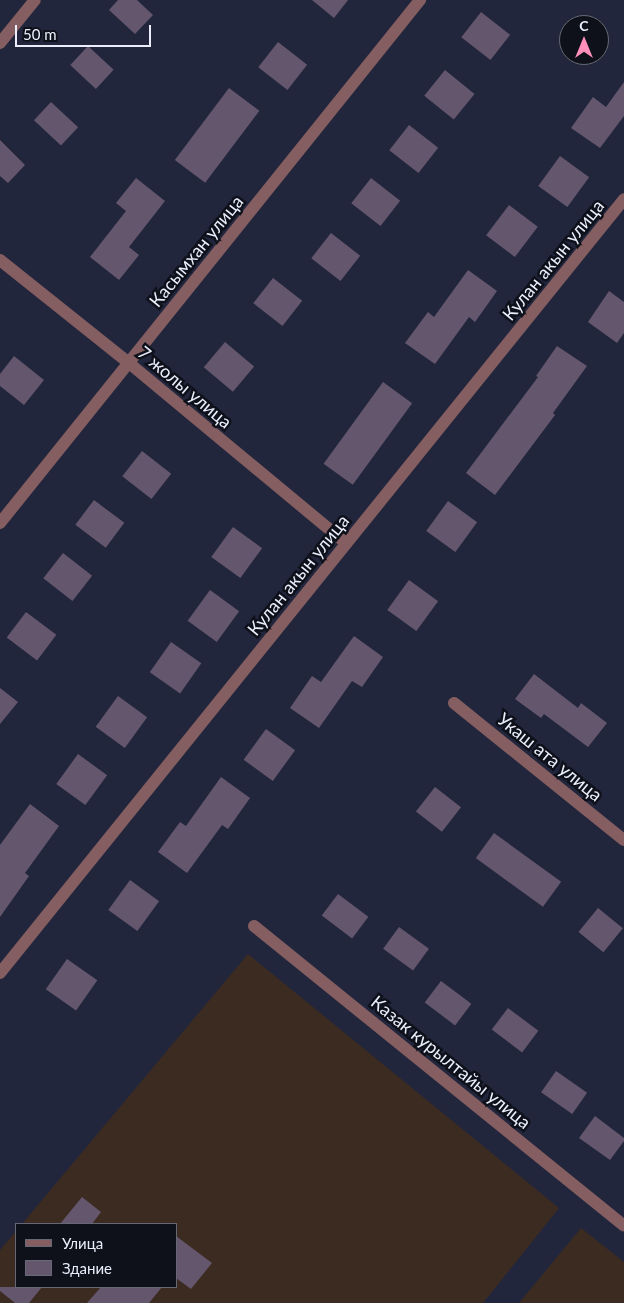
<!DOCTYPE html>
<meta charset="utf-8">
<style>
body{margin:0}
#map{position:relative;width:624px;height:1303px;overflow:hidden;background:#22263c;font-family:Lato,sans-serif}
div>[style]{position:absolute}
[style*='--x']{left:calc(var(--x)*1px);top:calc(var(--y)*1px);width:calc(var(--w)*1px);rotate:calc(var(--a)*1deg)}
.education>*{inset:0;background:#3c2b21}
.building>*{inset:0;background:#64566d;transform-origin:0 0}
.minor>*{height:12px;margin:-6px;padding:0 6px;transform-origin:6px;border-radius:6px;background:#845e60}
span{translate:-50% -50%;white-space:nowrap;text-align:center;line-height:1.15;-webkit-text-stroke:5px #0e101a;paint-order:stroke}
.street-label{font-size:18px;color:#ebeffd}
.legend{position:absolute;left:15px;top:1223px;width:162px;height:65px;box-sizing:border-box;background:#0e101a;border:1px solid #666975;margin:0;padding:6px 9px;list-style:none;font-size:15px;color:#ebeffd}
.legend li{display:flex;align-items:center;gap:10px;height:25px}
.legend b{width:25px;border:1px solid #666975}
.north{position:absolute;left:559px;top:15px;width:50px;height:50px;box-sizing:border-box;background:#0e101a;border:1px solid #666975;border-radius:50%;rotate:0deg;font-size:14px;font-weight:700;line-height:20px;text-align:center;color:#ebeffd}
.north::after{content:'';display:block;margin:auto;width:18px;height:22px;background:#ff8ebb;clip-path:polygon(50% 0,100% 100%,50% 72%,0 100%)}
.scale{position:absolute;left:15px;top:25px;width:136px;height:22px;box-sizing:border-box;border:2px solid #ebeffd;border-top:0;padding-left:6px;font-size:15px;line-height:18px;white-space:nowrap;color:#ebeffd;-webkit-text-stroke:4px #0e101a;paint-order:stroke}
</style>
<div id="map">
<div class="education">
<i style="clip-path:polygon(248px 954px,559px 1208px,483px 1303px,0 1303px,0 1250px,16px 1231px,16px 1287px,176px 1287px,176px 1224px,22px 1224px)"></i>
<i style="clip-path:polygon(581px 1228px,624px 1262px,624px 1303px,519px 1303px)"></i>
</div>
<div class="building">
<i style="clip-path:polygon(118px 0,137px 0,153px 15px,135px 34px,109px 10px)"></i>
<i style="clip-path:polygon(312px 0,348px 0,334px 18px)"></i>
<i style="left:481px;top:12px;width:37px;height:32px;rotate:38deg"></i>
<i style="left:278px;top:42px;width:37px;height:32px;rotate:38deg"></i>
<i style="left:88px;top:46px;width:35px;height:26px;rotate:43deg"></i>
<i style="left:445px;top:70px;width:38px;height:33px;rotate:39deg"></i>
<i style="clip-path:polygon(624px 82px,624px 116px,600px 148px,571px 128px,593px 97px,606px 107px)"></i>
<i style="left:229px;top:88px;width:38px;height:90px;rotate:37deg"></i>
<i style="left:51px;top:102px;width:37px;height:25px;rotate:43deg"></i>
<i style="left:409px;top:125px;width:37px;height:32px;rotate:38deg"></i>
<i style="clip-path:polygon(0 140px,25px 165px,8px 183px,0 176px)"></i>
<i style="left:560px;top:156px;width:36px;height:37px;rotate:36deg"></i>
<i style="clip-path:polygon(136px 178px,165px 201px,129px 247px,139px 255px,119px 280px,90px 257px,126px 211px,116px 203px)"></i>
<i style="left:371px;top:178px;width:37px;height:32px;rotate:38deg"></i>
<i style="left:509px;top:205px;width:36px;height:38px;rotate:37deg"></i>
<i style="left:331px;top:233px;width:37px;height:32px;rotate:38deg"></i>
<i style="clip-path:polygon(468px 270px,497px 291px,475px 322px,469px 317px,435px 364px,405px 343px,428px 312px,434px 317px)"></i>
<i style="left:273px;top:278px;width:37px;height:32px;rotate:38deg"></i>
<i style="clip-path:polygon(609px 291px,624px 302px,624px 333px,617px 343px,588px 322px)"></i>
<i style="left:225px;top:342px;width:38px;height:33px;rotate:40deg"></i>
<i style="clip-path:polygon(557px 346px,587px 366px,553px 413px,555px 415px,495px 495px,466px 473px,538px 377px,536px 376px)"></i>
<i style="clip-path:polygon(14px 356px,44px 380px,24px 405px,0 386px,0 374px)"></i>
<i style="left:383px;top:382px;width:36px;height:101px;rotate:36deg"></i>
<i style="left:142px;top:451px;width:37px;height:32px;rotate:38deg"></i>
<i style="left:94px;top:500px;width:38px;height:31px;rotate:37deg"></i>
<i style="left:448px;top:501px;width:36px;height:37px;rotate:36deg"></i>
<i style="left:233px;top:527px;width:36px;height:37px;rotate:36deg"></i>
<i style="left:63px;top:553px;width:37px;height:32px;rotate:38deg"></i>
<i style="left:409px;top:580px;width:36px;height:37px;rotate:36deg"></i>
<i style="left:210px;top:590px;width:36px;height:38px;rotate:36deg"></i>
<i style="left:26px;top:612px;width:38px;height:32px;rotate:37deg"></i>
<i style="clip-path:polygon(354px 636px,383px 657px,362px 687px,352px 681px,319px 728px,290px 708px,312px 676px,321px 682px)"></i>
<i style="left:171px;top:642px;width:37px;height:37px;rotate:35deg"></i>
<i style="clip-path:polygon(534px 674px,578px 708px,581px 703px,607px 723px,588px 747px,544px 714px,541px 718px,515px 699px)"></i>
<i style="clip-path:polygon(0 688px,18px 702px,0 724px)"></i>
<i style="left:118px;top:696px;width:36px;height:38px;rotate:36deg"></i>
<i style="left:266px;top:729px;width:36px;height:38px;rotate:36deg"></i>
<i style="left:78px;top:754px;width:36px;height:37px;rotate:36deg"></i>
<i style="clip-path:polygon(221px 777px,250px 798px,228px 829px,222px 825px,187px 873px,158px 852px,180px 822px,186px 826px)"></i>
<i style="left:435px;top:787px;width:33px;height:31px;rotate:38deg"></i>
<i style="clip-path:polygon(30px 804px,59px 826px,25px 873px,29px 876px,0 917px,0 845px)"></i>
<i style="left:494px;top:833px;width:83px;height:31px;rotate:36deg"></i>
<i style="left:130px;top:880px;width:36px;height:37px;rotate:36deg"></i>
<i style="left:338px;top:894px;width:38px;height:27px;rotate:37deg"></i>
<i style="left:598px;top:908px;width:32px;height:31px;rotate:39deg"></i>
<i style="left:399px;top:927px;width:37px;height:27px;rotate:36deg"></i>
<i style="left:67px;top:959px;width:37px;height:37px;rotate:35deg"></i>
<i style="left:441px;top:981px;width:38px;height:27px;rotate:37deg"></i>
<i style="left:508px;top:1008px;width:38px;height:27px;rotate:37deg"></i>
<i style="left:556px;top:1071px;width:38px;height:26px;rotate:35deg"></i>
<i style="clip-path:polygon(595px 1116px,624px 1138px,624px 1141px,610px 1160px,579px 1138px)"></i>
<i style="clip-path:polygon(82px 1197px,101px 1212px,92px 1224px,60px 1224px)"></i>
<i style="clip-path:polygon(176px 1236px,212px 1263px,191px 1289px,176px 1278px)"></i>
<i style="clip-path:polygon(0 1287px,42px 1287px,29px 1303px,15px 1303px,0 1291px)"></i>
<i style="clip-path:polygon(101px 1287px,162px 1287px,149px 1303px,87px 1303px)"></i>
</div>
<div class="minor">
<i style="--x:0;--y:43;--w:55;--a:-50.9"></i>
<i style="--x:0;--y:260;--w:165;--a:38.6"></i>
<i style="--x:129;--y:363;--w:282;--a:39.7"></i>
<i style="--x:0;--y:523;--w:671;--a:-51.23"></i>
<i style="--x:454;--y:703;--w:218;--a:38.9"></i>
<i style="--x:254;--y:926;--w:476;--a:39"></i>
<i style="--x:0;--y:973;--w:994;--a:-51.12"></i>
</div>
<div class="street-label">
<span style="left:196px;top:251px;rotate:-51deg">Касымхан улица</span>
<span style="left:553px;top:260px;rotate:-51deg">Кулан акын улица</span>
<span style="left:185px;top:387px;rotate:40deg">7 жолы улица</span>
<span style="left:298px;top:575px;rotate:-51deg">Кулан акын улица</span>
<span style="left:550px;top:757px;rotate:39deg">Укаш ата улица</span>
<span style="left:451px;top:1062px;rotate:39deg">Казак курылтайы улица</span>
</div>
<ul class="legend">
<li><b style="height:6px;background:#845e60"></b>Улица</li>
<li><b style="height:14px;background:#64566d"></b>Здание</li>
</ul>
<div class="north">С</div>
<div class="scale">50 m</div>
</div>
